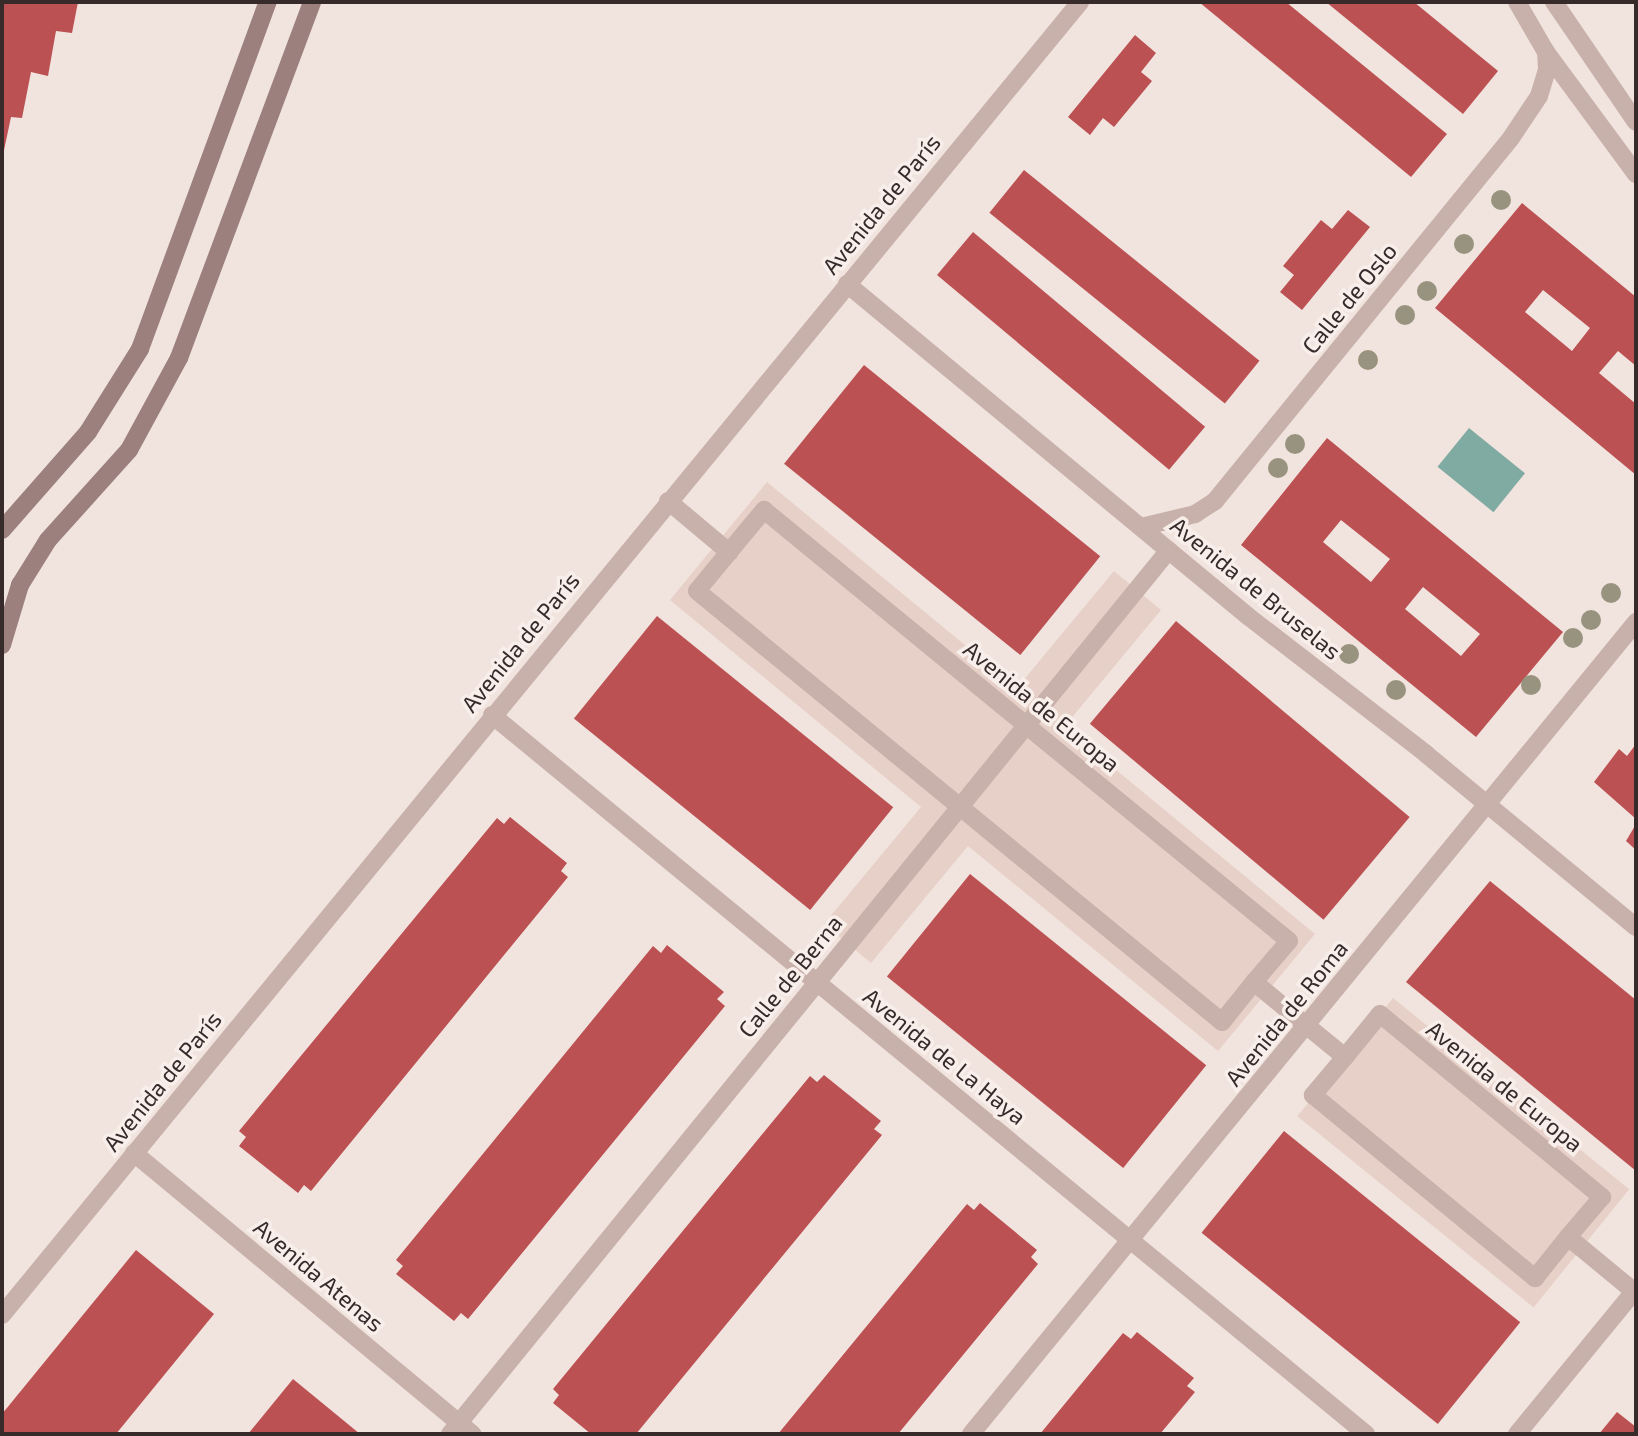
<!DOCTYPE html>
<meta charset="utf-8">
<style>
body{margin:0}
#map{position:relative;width:1638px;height:1436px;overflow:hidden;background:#f1e3de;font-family:"Exo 2",sans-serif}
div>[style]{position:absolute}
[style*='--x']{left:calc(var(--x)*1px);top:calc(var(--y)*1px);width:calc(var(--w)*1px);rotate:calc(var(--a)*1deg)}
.plaza>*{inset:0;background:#e7d0c7;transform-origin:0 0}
.water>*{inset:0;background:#80aba2;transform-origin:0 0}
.building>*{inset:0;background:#bc5153;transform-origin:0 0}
.street>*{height:18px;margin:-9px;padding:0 9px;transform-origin:9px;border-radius:9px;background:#c8b1ab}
.secondary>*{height:18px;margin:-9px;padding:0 9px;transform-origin:9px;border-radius:9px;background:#9b807d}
.trees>*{width:20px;height:20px;margin:-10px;border-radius:50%;background:#98937e}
span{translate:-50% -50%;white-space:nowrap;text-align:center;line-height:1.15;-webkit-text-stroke:7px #f8eeea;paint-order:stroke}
.street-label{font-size:23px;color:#362a2a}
.frame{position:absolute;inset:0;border:4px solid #362a2a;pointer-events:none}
</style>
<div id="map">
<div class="plaza">
<i style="clip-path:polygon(767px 482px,1017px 688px,1114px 571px,1161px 610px,1064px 727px,1315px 934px,1218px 1051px,968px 846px,871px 963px,824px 924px,921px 807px,670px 600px)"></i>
<i style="left:1393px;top:998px;width:304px;height:152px;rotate:39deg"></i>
</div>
<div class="water">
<i style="left:1469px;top:428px;width:72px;height:50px;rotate:39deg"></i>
</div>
<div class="building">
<i style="clip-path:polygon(2px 2px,78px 2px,72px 33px,56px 31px,48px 76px,31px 72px,22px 118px,11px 117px,3px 155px)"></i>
<i style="clip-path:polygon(1199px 2px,1286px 2px,1447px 134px,1411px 177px)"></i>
<i style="clip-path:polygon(1326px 2px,1414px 2px,1498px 71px,1463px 114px)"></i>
<i style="clip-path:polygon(1135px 35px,1156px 53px,1141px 72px,1152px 81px,1114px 127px,1103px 118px,1090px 135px,1068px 117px)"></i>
<i style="left:1024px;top:170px;width:303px;height:55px;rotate:39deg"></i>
<i style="clip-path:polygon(evenodd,1522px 203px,1636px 297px,1636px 366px,1618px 351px,1599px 373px,1636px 404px,1636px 475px,1435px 308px,1522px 203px,1543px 290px,1590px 328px,1572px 351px,1525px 312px,1543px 290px)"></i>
<i style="clip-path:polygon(1348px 210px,1370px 227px,1302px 310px,1280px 292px,1294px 275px,1283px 266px,1321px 220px,1332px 229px)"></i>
<i style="left:973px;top:232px;width:303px;height:56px;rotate:40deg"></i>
<i style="left:864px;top:365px;width:304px;height:127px;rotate:39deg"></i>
<i style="clip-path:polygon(evenodd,1327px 438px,1563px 632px,1476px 737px,1241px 545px,1327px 438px,1341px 520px,1390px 559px,1371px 582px,1323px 542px,1341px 520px,1327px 438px,1423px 587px,1480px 634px,1461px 656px,1405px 609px,1423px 587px)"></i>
<i style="left:657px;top:616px;width:304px;height:132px;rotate:39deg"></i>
<i style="left:1176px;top:621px;width:305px;height:134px;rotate:40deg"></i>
<i style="clip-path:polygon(1636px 744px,1636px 819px,1594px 782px,1619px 749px,1627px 756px)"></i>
<i style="clip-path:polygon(510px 817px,567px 863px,561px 871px,568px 877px,311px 1191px,304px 1185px,298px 1193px,239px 1146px,246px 1137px,239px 1131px,497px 818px,504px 824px)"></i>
<i style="clip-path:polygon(1636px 824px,1636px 850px,1626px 841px)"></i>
<i style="left:970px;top:874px;width:304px;height:132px;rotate:39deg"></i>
<i style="clip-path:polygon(1490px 881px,1636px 1000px,1636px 1171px,1406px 982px)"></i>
<i style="clip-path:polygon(667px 945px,724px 992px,717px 999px,725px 1006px,468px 1319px,461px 1313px,454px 1321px,396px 1274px,403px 1266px,396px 1260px,653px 946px,661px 953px)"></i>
<i style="clip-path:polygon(824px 1075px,881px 1121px,874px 1129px,882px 1135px,636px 1434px,591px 1434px,553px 1403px,559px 1395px,553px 1389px,810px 1076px,817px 1082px)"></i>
<i style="left:1284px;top:1131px;width:304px;height:131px;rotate:39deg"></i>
<i style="clip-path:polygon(980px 1203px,1037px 1250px,1031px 1257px,1038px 1264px,898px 1434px,778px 1434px,967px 1204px,974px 1210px)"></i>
<i style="clip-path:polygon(136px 1250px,214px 1314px,116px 1434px,2px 1434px,2px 1414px)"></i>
<i style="clip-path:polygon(1137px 1332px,1194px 1378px,1187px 1386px,1195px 1392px,1160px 1434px,1040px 1434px,1123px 1333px,1131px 1339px)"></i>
<i style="clip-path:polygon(293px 1379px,360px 1434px,248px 1434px)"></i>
<i style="clip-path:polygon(1617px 1412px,1636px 1427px,1636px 1434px,1599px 1434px)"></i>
</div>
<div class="street">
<i style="--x:1517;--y:2;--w:58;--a:59.9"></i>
<i style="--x:1546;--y:52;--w:152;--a:53.6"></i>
<i style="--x:1554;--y:2;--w:145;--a:55.7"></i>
<i style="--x:847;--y:284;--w:522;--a:39.64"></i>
<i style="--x:1249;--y:617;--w:224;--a:37.7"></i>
<i style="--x:1426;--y:754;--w:272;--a:39.5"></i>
<i style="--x:668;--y:501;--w:80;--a:39.9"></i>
<i style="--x:729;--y:552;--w:55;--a:-50.2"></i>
<i style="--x:764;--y:510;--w:679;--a:39.38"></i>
<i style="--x:1289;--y:941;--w:54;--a:130.5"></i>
<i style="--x:1254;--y:982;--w:69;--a:39.7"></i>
<i style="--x:1307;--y:1026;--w:49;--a:39.2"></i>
<i style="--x:1345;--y:1057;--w:55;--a:-50.9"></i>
<i style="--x:1380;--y:1014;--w:288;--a:39.5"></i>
<i style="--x:1602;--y:1197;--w:52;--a:130.4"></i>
<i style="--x:1568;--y:1237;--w:88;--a:39.5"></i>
<i style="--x:1141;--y:527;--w:56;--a:-13.5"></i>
<i style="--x:1195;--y:514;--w:24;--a:-33"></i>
<i style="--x:1215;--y:501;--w:468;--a:-50.8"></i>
<i style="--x:1511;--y:138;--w:50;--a:-56.3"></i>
<i style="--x:1539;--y:96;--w:28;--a:-73"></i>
<i style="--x:1547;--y:69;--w:17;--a:-93"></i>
<i style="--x:729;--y:552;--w:50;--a:129.4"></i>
<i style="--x:697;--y:591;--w:679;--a:39.38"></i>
<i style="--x:1222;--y:1022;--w:51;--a:-51.3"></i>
<i style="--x:492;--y:715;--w:1132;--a:39.44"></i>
<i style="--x:1345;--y:1057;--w:50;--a:130.1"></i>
<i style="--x:1313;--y:1095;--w:288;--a:39.5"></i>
<i style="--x:1535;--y:1278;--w:53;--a:-51.2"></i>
<i style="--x:134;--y:1153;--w:440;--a:39.7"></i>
<i style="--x:2;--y:1315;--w:1699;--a:-50.61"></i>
<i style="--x:450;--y:1434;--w:1139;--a:-50.88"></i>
<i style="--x:971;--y:1434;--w:1050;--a:-50.68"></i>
<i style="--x:1517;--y:1434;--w:188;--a:-50.6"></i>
</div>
<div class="secondary">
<i style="--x:2;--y:530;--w:130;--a:-48.7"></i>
<i style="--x:88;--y:432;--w:98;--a:-57.9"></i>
<i style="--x:140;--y:349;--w:370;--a:-69.8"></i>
<i style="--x:2;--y:645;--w:63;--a:-73.3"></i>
<i style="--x:20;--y:585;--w:53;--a:-58.1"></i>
<i style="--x:48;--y:540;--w:121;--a:-48"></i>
<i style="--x:129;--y:450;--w:105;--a:-61.5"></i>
<i style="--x:179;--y:358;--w:380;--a:-69.5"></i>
</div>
<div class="trees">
<i style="left:1501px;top:200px"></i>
<i style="left:1464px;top:244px"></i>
<i style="left:1427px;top:291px"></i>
<i style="left:1405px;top:315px"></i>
<i style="left:1368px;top:360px"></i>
<i style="left:1295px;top:444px"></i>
<i style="left:1278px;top:468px"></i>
<i style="left:1611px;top:593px"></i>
<i style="left:1591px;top:620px"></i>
<i style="left:1573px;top:638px"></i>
<i style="left:1349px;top:654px"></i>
<i style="left:1531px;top:685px"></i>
<i style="left:1396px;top:690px"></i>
</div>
<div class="street-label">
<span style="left:881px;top:204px;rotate:-51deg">Avenida de París</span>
<span style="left:1349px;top:298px;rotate:-51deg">Calle de Oslo</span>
<span style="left:1256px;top:588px;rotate:39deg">Avenida de Bruselas</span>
<span style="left:520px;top:642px;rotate:-51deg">Avenida de París</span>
<span style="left:1042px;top:706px;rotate:39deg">Avenida de Europa</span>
<span style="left:790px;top:976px;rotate:-51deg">Calle de Berna</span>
<span style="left:1286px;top:1013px;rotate:-51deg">Avenida de Roma</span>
<span style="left:945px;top:1056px;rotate:39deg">Avenida de La Haya</span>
<span style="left:162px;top:1081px;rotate:-51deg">Avenida de París</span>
<span style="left:1505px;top:1086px;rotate:39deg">Avenida de Europa</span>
<span style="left:319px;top:1275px;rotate:40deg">Avenida Atenas</span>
</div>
<div class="frame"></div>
</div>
